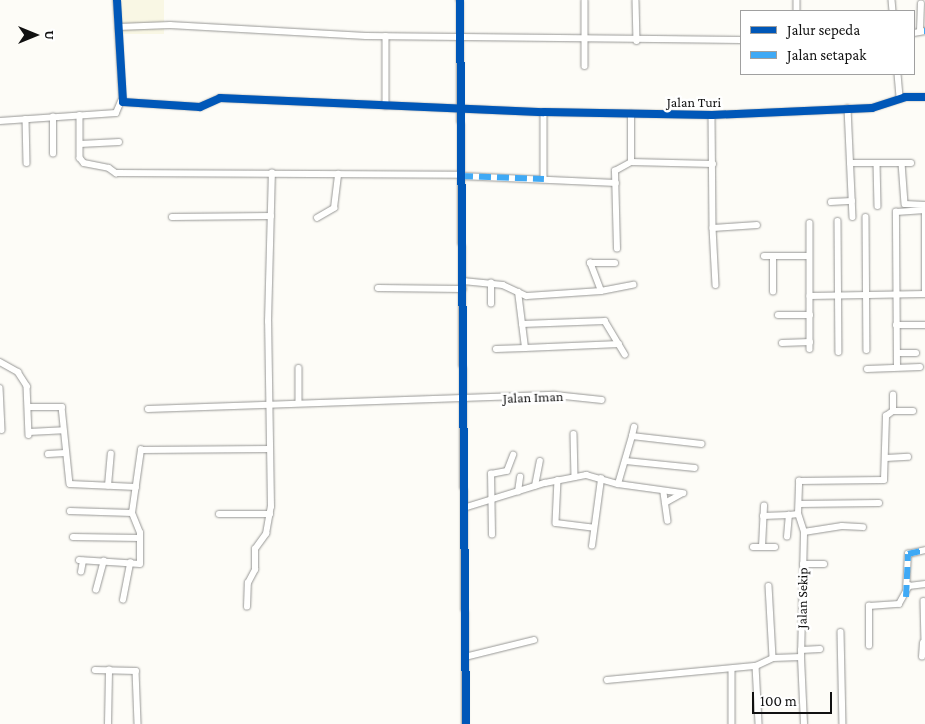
<!DOCTYPE html>
<style>
body{margin:0}
#map{position:relative;width:925px;height:724px;overflow:hidden;background:#fdfcf7;font-family:"Crimson Pro",serif}
div>[style]{position:absolute}
[style*='--x']{left:calc(var(--x)*1px);top:calc(var(--y)*1px);width:calc(var(--w)*1px);rotate:calc(var(--a)*1deg)}
.farmland>*{inset:0;background:#f9f7e4;transform-origin:0 0}
.roads{filter:drop-shadow(0 0 1px #979795) drop-shadow(0 0 1px #979795)}
.street>*{height:5.5px;margin:-2.75px;padding:0 2.75px;transform-origin:2.75px;border-radius:2.75px;background:#fffffe}
.quiet>*{height:6px;margin-top:-3px;transform-origin:0;background:repeating-linear-gradient(90deg,#3fa9f5 0 12px,transparent 0 18px)}
.cycleway>*{height:8px;margin:-4px;padding:0 4px;transform-origin:4px;border-radius:4px;background:#0057b8}
span{translate:-50% -50%;white-space:nowrap;text-align:center;line-height:1.15;-webkit-text-stroke:5px #fff;paint-order:stroke}
.street-label{font-size:14px;color:#111}
.legend{position:absolute;left:740px;top:10px;width:175px;height:65px;box-sizing:border-box;background:#fff;border:1px solid #a0a0a0;margin:0;padding:6px 9px;list-style:none;font-size:15px;color:#111}
.legend li{display:flex;align-items:center;gap:10px;height:25px}
.legend b{width:25px;border:1px solid #a0a0a0}
.north{position:absolute;left:10px;top:10px;width:50px;height:50px;-webkit-text-stroke:4px #fff;paint-order:stroke;rotate:90deg;font-size:14px;font-weight:700;line-height:20px;text-align:center;color:#111}
.north::after{content:'';display:block;margin:auto;width:18px;height:22px;background:#111;clip-path:polygon(50% 0,100% 100%,50% 72%,0 100%)}
.scale{position:absolute;left:752px;top:692px;width:80px;height:22px;box-sizing:border-box;border:2px solid #111;border-top:0;padding-left:6px;font-size:15px;line-height:18px;white-space:nowrap;color:#111;-webkit-text-stroke:4px #fff;paint-order:stroke}
</style>
<div id="map">
<div class="farmland">
<i style="left:120px;top:0;width:44px;height:34px"></i>
</div>
<div class="roads">
<div class="street">
<i style="--x:117;--y:0;--w:102;--a:86.6"></i>
<i style="--x:123;--y:102;--w:77;--a:3.7"></i>
<i style="--x:200;--y:107;--w:22;--a:-24"></i>
<i style="--x:220;--y:98;--w:324;--a:2.5"></i>
<i style="--x:544;--y:112;--w:168;--a:1"></i>
<i style="--x:712;--y:115;--w:160;--a:-2.5"></i>
<i style="--x:872;--y:108;--w:35;--a:-18"></i>
<i style="--x:905;--y:97;--w:20;--a:0"></i>
<i style="--x:460;--y:0;--w:724;--a:89.53"></i>
<i style="--x:797;--y:0;--w:11;--a:90"></i>
<i style="--x:892;--y:0;--w:11;--a:85"></i>
<i style="--x:585;--y:1;--w:65;--a:90"></i>
<i style="--x:636;--y:1;--w:40;--a:88.6"></i>
<i style="--x:118;--y:27;--w:52;--a:-2.2"></i>
<i style="--x:170;--y:25;--w:196;--a:3.2"></i>
<i style="--x:366;--y:36;--w:375;--a:0.6"></i>
<i style="--x:920;--y:31;--w:27;--a:-88"></i>
<i style="--x:914;--y:33;--w:11;--a:-10"></i>
<i style="--x:386;--y:36;--w:70;--a:90"></i>
<i style="--x:898;--y:74;--w:25;--a:85"></i>
<i style="--x:848;--y:108;--w:109;--a:87.4"></i>
<i style="--x:544;--y:112;--w:67;--a:90"></i>
<i style="--x:80;--y:115;--w:43;--a:90"></i>
<i style="--x:80;--y:158;--w:6;--a:51"></i>
<i style="--x:84;--y:163;--w:25;--a:11"></i>
<i style="--x:109;--y:168;--w:9;--a:36"></i>
<i style="--x:116;--y:173;--w:345;--a:0.3"></i>
<i style="--x:712;--y:115;--w:113;--a:89.5"></i>
<i style="--x:713;--y:228;--w:44;--a:-3.9"></i>
<i style="--x:26;--y:119;--w:44;--a:88.7"></i>
<i style="--x:0;--y:121;--w:116;--a:-3.9"></i>
<i style="--x:116;--y:113;--w:13;--a:-67"></i>
<i style="--x:80;--y:144;--w:39;--a:-3"></i>
<i style="--x:53;--y:154;--w:37;--a:-90"></i>
<i style="--x:631;--y:162;--w:82;--a:1.4"></i>
<i style="--x:850;--y:163;--w:61;--a:0"></i>
<i style="--x:877;--y:163;--w:43;--a:88.7"></i>
<i style="--x:902;--y:163;--w:41;--a:85.8"></i>
<i style="--x:905;--y:204;--w:20;--a:3"></i>
<i style="--x:461;--y:176;--w:155;--a:2.6"></i>
<i style="--x:831;--y:202;--w:21;--a:-3"></i>
<i style="--x:172;--y:217;--w:99;--a:-0.6"></i>
<i style="--x:866;--y:217;--w:133;--a:89.6"></i>
<i style="--x:317;--y:218;--w:20;--a:-30"></i>
<i style="--x:334;--y:208;--w:34;--a:-83"></i>
<i style="--x:838;--y:221;--w:131;--a:89.6"></i>
<i style="--x:810;--y:223;--w:73;--a:90"></i>
<i style="--x:810;--y:296;--w:115;--a:-1"></i>
<i style="--x:925;--y:294;--w:84;--a:-90"></i>
<i style="--x:713;--y:228;--w:57;--a:87"></i>
<i style="--x:617;--y:249;--w:78;--a:-91.5"></i>
<i style="--x:615;--y:171;--w:18;--a:-29"></i>
<i style="--x:631;--y:162;--w:48;--a:-90"></i>
<i style="--x:764;--y:256;--w:45;--a:0"></i>
<i style="--x:463;--y:281;--w:40;--a:5.7"></i>
<i style="--x:503;--y:285;--w:26;--a:25"></i>
<i style="--x:527;--y:296;--w:74;--a:-3.9"></i>
<i style="--x:601;--y:291;--w:30;--a:-111"></i>
<i style="--x:590;--y:263;--w:25;--a:0"></i>
<i style="--x:378;--y:288;--w:85;--a:0.7"></i>
<i style="--x:601;--y:291;--w:33;--a:-11"></i>
<i style="--x:773;--y:292;--w:35;--a:-90"></i>
<i style="--x:810;--y:296;--w:53;--a:90"></i>
<i style="--x:491;--y:304;--w:21;--a:-90"></i>
<i style="--x:778;--y:315;--w:32;--a:0"></i>
<i style="--x:522;--y:324;--w:83;--a:-2.1"></i>
<i style="--x:605;--y:321;--w:39;--a:59"></i>
<i style="--x:896;--y:325;--w:29;--a:0"></i>
<i style="--x:782;--y:343;--w:28;--a:-2"></i>
<i style="--x:525;--y:348;--w:94;--a:-2.4"></i>
<i style="--x:496;--y:349;--w:29;--a:-2"></i>
<i style="--x:525;--y:348;--w:56;--a:-97.1"></i>
<i style="--x:897;--y:353;--w:19;--a:0"></i>
<i style="--x:0;--y:362;--w:21;--a:29"></i>
<i style="--x:18;--y:372;--w:17;--a:57"></i>
<i style="--x:27;--y:386;--w:49;--a:87.7"></i>
<i style="--x:897;--y:367;--w:155;--a:-90.4"></i>
<i style="--x:896;--y:212;--w:29;--a:-4"></i>
<i style="--x:299;--y:368;--w:35;--a:90"></i>
<i style="--x:867;--y:369;--w:53;--a:-2.2"></i>
<i style="--x:0;--y:388;--w:42;--a:87.3"></i>
<i style="--x:28;--y:407;--w:34;--a:0"></i>
<i style="--x:62;--y:407;--w:77;--a:84.1"></i>
<i style="--x:70;--y:484;--w:66;--a:2.6"></i>
<i style="--x:148;--y:409;--w:407;--a:-2"></i>
<i style="--x:555;--y:395;--w:47;--a:6.1"></i>
<i style="--x:893;--y:411;--w:20;--a:0"></i>
<i style="--x:29;--y:432;--w:34;--a:-3"></i>
<i style="--x:574;--y:434;--w:43;--a:88.7"></i>
<i style="--x:632;--y:436;--w:9;--a:-77"></i>
<i style="--x:48;--y:454;--w:17;--a:-3"></i>
<i style="--x:886;--y:458;--w:22;--a:-3"></i>
<i style="--x:626;--y:461;--w:69;--a:5.8"></i>
<i style="--x:558;--y:480;--w:43;--a:92.7"></i>
<i style="--x:556;--y:523;--w:38;--a:7"></i>
<i style="--x:618;--y:484;--w:50;--a:-73.7"></i>
<i style="--x:632;--y:436;--w:70;--a:6.5"></i>
<i style="--x:108;--y:486;--w:32;--a:-85"></i>
<i style="--x:535;--y:486;--w:25;--a:-79"></i>
<i style="--x:518;--y:492;--w:15;--a:-82"></i>
<i style="--x:664;--y:493;--w:28;--a:82"></i>
<i style="--x:665;--y:503;--w:18;--a:-29"></i>
<i style="--x:799;--y:504;--w:80;--a:-0.7"></i>
<i style="--x:464;--y:508;--w:85;--a:-17.2"></i>
<i style="--x:545;--y:483;--w:42;--a:-11"></i>
<i style="--x:586;--y:475;--w:33;--a:16"></i>
<i style="--x:618;--y:484;--w:66;--a:7.9"></i>
<i style="--x:70;--y:511;--w:62;--a:1.8"></i>
<i style="--x:132;--y:513;--w:64;--a:-81.9"></i>
<i style="--x:141;--y:450;--w:129;--a:-0.4"></i>
<i style="--x:219;--y:514;--w:51;--a:0"></i>
<i style="--x:763;--y:516;--w:26;--a:-2"></i>
<i style="--x:804;--y:532;--w:19;--a:-108"></i>
<i style="--x:798;--y:514;--w:33;--a:-88"></i>
<i style="--x:799;--y:481;--w:85;--a:-0.7"></i>
<i style="--x:884;--y:480;--w:64;--a:-88.2"></i>
<i style="--x:886;--y:416;--w:9;--a:-36"></i>
<i style="--x:893;--y:411;--w:16;--a:-90"></i>
<i style="--x:492;--y:535;--w:61;--a:-90.9"></i>
<i style="--x:491;--y:474;--w:16;--a:-11"></i>
<i style="--x:507;--y:471;--w:17;--a:-69"></i>
<i style="--x:73;--y:537;--w:67;--a:0.9"></i>
<i style="--x:787;--y:537;--w:22;--a:-85"></i>
<i style="--x:789;--y:515;--w:9;--a:-6"></i>
<i style="--x:592;--y:546;--w:68;--a:-82.3"></i>
<i style="--x:753;--y:547;--w:22;--a:0"></i>
<i style="--x:762;--y:547;--w:41;--a:-87.2"></i>
<i style="--x:79;--y:560;--w:61;--a:3.8"></i>
<i style="--x:140;--y:564;--w:31;--a:-90"></i>
<i style="--x:140;--y:533;--w:22;--a:-112"></i>
<i style="--x:803;--y:564;--w:21;--a:0"></i>
<i style="--x:81;--y:572;--w:11;--a:-80"></i>
<i style="--x:769;--y:586;--w:72;--a:86.8"></i>
<i style="--x:96;--y:590;--w:30;--a:-75"></i>
<i style="--x:906;--y:591;--w:37;--a:-87"></i>
<i style="--x:908;--y:554;--w:17;--a:-13"></i>
<i style="--x:123;--y:600;--w:38;--a:-79"></i>
<i style="--x:924;--y:601;--w:42;--a:88.6"></i>
<i style="--x:247;--y:607;--w:24;--a:-88"></i>
<i style="--x:248;--y:583;--w:15;--a:-62"></i>
<i style="--x:255;--y:570;--w:21;--a:-90"></i>
<i style="--x:255;--y:549;--w:19;--a:-54"></i>
<i style="--x:266;--y:534;--w:27;--a:-80"></i>
<i style="--x:271;--y:507;--w:185;--a:-90.9"></i>
<i style="--x:268;--y:322;--w:149;--a:-88.5"></i>
<i style="--x:841;--y:632;--w:92;--a:88.8"></i>
<i style="--x:869;--y:646;--w:40;--a:-90"></i>
<i style="--x:869;--y:606;--w:30;--a:-4"></i>
<i style="--x:899;--y:604;--w:21;--a:-61"></i>
<i style="--x:909;--y:586;--w:16;--a:-7"></i>
<i style="--x:801;--y:650;--w:19;--a:-3"></i>
<i style="--x:465;--y:657;--w:71;--a:-13.8"></i>
<i style="--x:922;--y:657;--w:14;--a:-86"></i>
<i style="--x:756;--y:666;--w:58;--a:87"></i>
<i style="--x:732;--y:669;--w:55;--a:90"></i>
<i style="--x:95;--y:670;--w:41;--a:1.4"></i>
<i style="--x:136;--y:671;--w:53;--a:87.8"></i>
<i style="--x:607;--y:680;--w:150;--a:-5.4"></i>
<i style="--x:756;--y:666;--w:19;--a:-25"></i>
<i style="--x:773;--y:658;--w:28;--a:-2"></i>
<i style="--x:108;--y:724;--w:54;--a:-88.9"></i>
<i style="--x:804;--y:724;--w:67;--a:-92.6"></i>
<i style="--x:801;--y:657;--w:125;--a:-88.6"></i>
<i style="--x:804;--y:532;--w:38;--a:-9"></i>
<i style="--x:842;--y:526;--w:21;--a:3"></i>
</div>
</div>
<div class="quiet">
<i style="--x:924;--y:31;--w:1;--a:0"></i>
<i style="--x:461;--y:176;--w:83;--a:2.1"></i>
<i style="--x:906;--y:597;--w:43;--a:-87.3"></i>
<i style="--x:908;--y:554;--w:17;--a:-13"></i>
</div>
<div class="cycleway">
<i style="--x:117;--y:0;--w:102;--a:86.6"></i>
<i style="--x:123;--y:102;--w:77;--a:3.7"></i>
<i style="--x:200;--y:107;--w:22;--a:-24"></i>
<i style="--x:220;--y:98;--w:324;--a:2.5"></i>
<i style="--x:544;--y:112;--w:168;--a:1"></i>
<i style="--x:712;--y:115;--w:160;--a:-2.5"></i>
<i style="--x:872;--y:108;--w:35;--a:-18"></i>
<i style="--x:905;--y:97;--w:20;--a:0"></i>
<i style="--x:460;--y:0;--w:724;--a:89.53"></i>
</div>
<div class="street-label">
<span style="left:694px;top:102px">Jalan Turi</span>
<span style="left:533px;top:397px;rotate:-2deg">Jalan Iman</span>
<span style="left:802px;top:598px;rotate:-89deg">Jalan Sekip</span>
</div>
<ul class="legend">
<li><b style="height:6px;background:#0057b8"></b>Jalur sepeda</li>
<li><b style="height:6px;background:#3fa9f5"></b>Jalan setapak</li>
</ul>
<div class="north">U</div>
<div class="scale">100 m</div>
</div>
